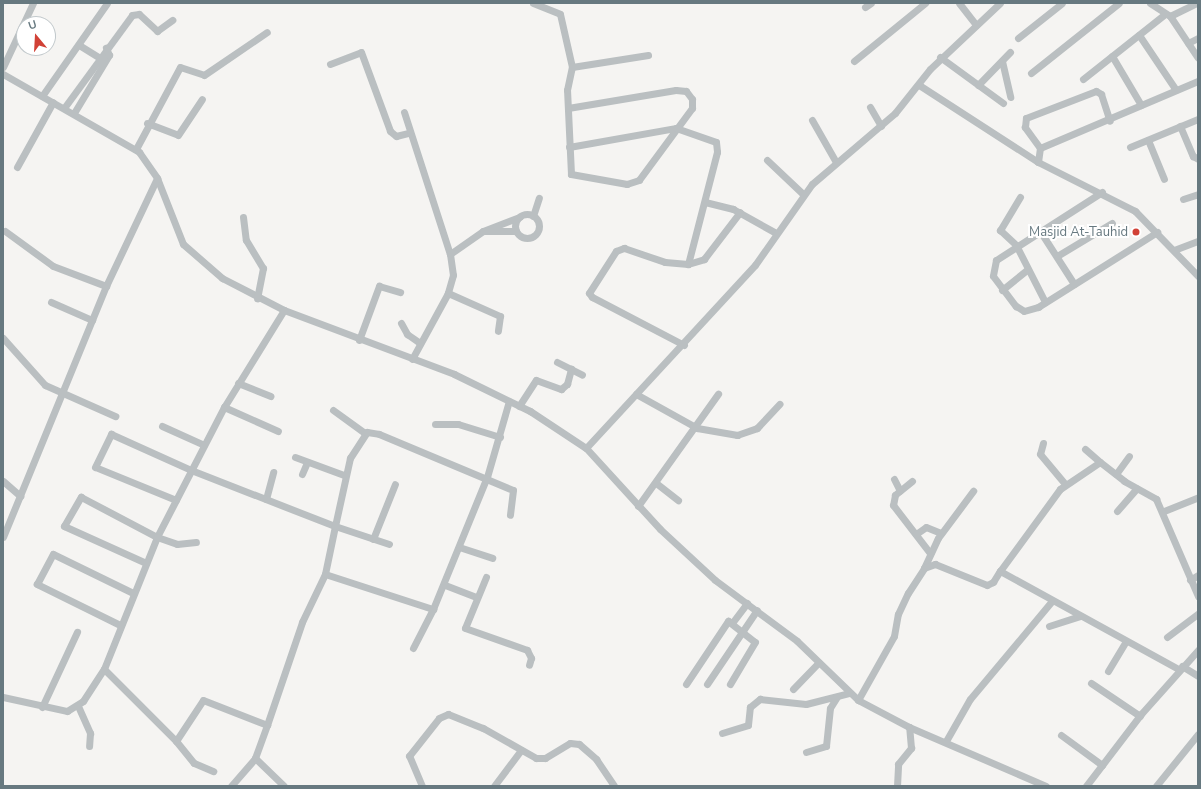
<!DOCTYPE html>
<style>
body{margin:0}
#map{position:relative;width:1201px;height:789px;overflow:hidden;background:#f5f4f2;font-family:"Nunito Sans",sans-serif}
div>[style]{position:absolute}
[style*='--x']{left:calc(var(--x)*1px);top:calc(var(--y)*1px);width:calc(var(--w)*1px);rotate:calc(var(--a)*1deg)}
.minor>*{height:7px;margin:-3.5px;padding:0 3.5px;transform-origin:3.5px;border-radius:3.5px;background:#babfc1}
.minor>.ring{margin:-3.5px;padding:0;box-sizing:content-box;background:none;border:7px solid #babfc1;border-radius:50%}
.dots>*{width:11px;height:11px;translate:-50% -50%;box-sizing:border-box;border:2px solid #fff;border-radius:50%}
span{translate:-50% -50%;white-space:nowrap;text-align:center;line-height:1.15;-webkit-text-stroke:4px #fff;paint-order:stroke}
.poi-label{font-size:13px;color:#677980}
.right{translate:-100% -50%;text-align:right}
.frame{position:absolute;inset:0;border:4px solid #677980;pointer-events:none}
.north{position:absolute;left:16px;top:16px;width:40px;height:40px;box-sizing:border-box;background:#fff;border:1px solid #c2c9cc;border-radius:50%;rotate:342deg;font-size:11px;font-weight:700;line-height:16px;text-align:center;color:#677980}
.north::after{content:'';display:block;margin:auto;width:14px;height:18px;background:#d14136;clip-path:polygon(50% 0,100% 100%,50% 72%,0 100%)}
</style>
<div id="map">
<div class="minor">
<i style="--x:533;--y:3;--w:29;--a:22"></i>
<i style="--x:560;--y:14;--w:54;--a:77.2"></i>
<i style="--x:959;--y:3;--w:28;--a:52"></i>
<i style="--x:1150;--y:3;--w:24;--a:33"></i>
<i style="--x:1170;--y:16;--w:50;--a:56.3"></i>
<i style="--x:865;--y:7;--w:7;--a:-34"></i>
<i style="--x:1170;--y:16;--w:30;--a:-26"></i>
<i style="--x:1139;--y:35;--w:66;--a:56.1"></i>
<i style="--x:1018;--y:38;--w:56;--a:-38.5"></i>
<i style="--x:1188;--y:43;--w:11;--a:-27"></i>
<i style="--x:79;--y:45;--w:28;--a:32"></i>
<i style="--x:1112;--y:56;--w:57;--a:59.4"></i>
<i style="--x:940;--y:57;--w:78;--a:36.1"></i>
<i style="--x:854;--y:61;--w:92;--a:-39.2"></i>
<i style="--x:1002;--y:61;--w:37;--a:77"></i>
<i style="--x:330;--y:64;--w:33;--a:-21"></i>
<i style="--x:361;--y:52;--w:84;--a:69.8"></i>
<i style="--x:390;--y:131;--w:8;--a:40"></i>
<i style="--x:396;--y:136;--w:12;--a:-14"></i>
<i style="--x:3;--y:67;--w:71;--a:-64.9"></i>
<i style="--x:1031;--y:73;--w:112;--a:-38.5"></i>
<i style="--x:3;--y:74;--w:157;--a:29.8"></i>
<i style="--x:139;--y:152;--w:32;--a:55"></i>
<i style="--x:157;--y:178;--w:71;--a:68.5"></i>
<i style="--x:183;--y:244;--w:52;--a:41.1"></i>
<i style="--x:222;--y:278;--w:70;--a:27.3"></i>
<i style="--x:284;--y:310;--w:182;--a:20.6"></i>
<i style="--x:454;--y:374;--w:85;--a:26"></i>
<i style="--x:530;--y:411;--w:67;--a:33.5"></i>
<i style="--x:586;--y:448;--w:110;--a:47.6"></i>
<i style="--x:660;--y:529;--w:75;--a:42.8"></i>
<i style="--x:715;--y:580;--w:102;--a:36.6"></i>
<i style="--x:797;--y:641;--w:85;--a:44"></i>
<i style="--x:858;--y:700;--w:58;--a:27.9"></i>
<i style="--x:909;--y:727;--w:149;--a:23.3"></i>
<i style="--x:1083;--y:79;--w:105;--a:-38.4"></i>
<i style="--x:919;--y:85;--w:142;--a:32.9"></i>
<i style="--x:1038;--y:162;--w:109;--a:26.8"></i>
<i style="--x:1135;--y:211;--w:91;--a:45.9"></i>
<i style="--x:978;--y:85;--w:46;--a:-45.9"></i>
<i style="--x:42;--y:96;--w:113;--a:-55"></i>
<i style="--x:870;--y:107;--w:22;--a:60"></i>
<i style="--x:64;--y:108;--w:115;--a:-53.8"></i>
<i style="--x:132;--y:15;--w:7;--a:-8"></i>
<i style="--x:139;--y:14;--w:25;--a:43"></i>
<i style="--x:157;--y:31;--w:19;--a:-36"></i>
<i style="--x:568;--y:108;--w:109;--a:-9.5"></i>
<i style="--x:676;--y:90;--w:10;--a:6"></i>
<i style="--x:686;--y:91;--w:10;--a:53"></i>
<i style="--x:692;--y:99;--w:9;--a:90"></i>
<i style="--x:692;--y:108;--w:89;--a:126.4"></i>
<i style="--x:639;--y:180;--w:13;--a:162"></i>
<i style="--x:627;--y:184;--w:57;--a:-169.9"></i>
<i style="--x:571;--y:174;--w:84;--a:-92.7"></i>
<i style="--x:567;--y:90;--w:24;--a:-78"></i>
<i style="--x:572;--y:67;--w:77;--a:-9"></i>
<i style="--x:404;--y:112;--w:149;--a:72.1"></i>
<i style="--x:450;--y:254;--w:21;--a:82"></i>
<i style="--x:453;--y:275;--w:19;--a:106"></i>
<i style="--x:448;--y:293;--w:75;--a:118.6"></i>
<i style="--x:74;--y:113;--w:68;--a:-58.9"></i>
<i style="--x:109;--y:55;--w:8;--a:-113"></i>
<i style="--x:812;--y:120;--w:48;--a:60.3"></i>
<i style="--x:147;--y:123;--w:33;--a:21"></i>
<i style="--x:178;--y:135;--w:43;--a:-56.3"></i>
<i style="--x:1180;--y:126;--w:33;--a:67"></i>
<i style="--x:1193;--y:156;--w:6;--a:31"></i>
<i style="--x:1148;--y:140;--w:42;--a:67.7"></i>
<i style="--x:569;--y:147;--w:109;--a:-10.1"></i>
<i style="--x:676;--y:128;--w:42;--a:19.3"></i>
<i style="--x:716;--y:142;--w:10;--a:84"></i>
<i style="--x:717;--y:152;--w:116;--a:104.5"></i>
<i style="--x:688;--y:264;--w:17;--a:-17"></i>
<i style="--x:704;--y:259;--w:59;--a:-52.5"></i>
<i style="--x:1130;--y:147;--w:74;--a:-22.4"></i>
<i style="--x:1040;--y:148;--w:26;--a:-126"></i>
<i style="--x:1025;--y:127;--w:9;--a:-84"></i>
<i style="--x:1026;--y:118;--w:75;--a:-21.1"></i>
<i style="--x:1096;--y:91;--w:6;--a:31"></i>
<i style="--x:1101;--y:94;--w:28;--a:72"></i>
<i style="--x:136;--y:149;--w:93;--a:-61.8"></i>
<i style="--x:180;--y:67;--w:25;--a:18"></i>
<i style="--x:204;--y:75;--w:76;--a:-34.3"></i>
<i style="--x:767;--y:160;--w:50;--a:43.4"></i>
<i style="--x:1038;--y:162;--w:14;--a:-82"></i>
<i style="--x:1040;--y:148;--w:172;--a:-23"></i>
<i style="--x:17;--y:167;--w:74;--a:-61"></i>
<i style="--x:1102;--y:192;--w:126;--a:147.3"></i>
<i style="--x:996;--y:260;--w:16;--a:101"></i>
<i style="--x:993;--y:276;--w:38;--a:53"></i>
<i style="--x:1016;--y:306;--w:9;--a:32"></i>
<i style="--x:1024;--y:311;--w:15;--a:-16"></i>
<i style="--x:1038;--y:307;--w:141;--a:-32.2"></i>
<i style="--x:1020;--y:197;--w:39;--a:121"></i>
<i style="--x:1000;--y:230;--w:22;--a:43"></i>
<i style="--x:1016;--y:245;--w:64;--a:63"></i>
<i style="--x:1183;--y:199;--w:16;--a:-18"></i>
<i style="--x:705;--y:202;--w:29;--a:14"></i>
<i style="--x:733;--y:209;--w:49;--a:29.2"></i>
<i class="ring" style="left:515px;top:214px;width:17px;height:17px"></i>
<i style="--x:533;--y:216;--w:19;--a:-72"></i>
<i style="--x:243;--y:217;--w:23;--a:83"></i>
<i style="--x:246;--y:240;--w:33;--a:59"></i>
<i style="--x:263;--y:268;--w:31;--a:101"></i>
<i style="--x:5;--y:231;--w:59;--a:36.1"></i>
<i style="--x:53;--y:266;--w:57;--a:20.7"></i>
<i style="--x:483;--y:231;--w:39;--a:-21"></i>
<i style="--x:1040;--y:231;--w:63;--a:57.3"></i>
<i style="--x:1174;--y:250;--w:26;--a:-21"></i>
<i style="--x:450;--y:254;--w:40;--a:-34.9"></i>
<i style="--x:483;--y:231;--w:33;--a:0"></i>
<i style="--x:1057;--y:256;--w:64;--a:-31"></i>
<i style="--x:1002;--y:290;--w:33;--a:-39"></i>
<i style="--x:448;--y:293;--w:57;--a:23.9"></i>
<i style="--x:500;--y:316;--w:15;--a:98"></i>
<i style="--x:51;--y:302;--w:45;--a:23.7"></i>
<i style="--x:284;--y:310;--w:114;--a:121.7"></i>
<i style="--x:224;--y:407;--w:146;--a:117.3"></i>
<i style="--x:157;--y:537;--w:142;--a:111.9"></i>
<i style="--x:104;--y:669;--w:102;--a:45"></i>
<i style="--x:176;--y:741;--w:49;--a:-56.6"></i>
<i style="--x:203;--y:700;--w:69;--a:21.3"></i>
<i style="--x:267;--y:725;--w:109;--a:-71.2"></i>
<i style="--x:302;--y:622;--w:53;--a:-64.4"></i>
<i style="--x:325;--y:574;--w:114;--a:18"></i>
<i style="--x:433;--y:609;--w:143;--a:-67.8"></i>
<i style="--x:487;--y:477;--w:79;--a:-73.9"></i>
<i style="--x:401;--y:323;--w:13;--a:61"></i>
<i style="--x:407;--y:334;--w:16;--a:35"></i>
<i style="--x:3;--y:338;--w:63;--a:48.2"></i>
<i style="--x:45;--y:385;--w:77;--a:23.9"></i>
<i style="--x:359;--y:340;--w:58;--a:-69.7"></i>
<i style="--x:379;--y:286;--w:22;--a:16"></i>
<i style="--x:684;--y:345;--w:104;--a:-152.4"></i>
<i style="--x:592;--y:297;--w:5;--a:-127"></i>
<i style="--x:589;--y:293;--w:50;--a:-57.3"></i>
<i style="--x:616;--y:251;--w:9;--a:-21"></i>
<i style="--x:624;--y:248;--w:43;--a:18.9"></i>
<i style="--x:665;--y:262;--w:23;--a:5"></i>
<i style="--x:557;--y:362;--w:28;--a:27"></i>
<i style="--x:238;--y:383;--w:35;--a:22"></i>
<i style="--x:636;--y:394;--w:70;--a:29.1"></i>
<i style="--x:697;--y:428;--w:41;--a:9.9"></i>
<i style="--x:737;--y:435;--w:21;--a:-19"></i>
<i style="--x:757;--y:428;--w:33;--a:-47"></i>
<i style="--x:519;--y:406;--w:31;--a:-57"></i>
<i style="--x:536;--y:380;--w:27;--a:20"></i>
<i style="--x:561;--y:389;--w:8;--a:-40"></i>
<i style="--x:567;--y:384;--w:16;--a:-75"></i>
<i style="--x:224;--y:407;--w:59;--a:24"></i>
<i style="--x:333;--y:410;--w:39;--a:36"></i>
<i style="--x:435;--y:424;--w:23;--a:0"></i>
<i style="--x:458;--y:424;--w:44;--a:17.2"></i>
<i style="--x:162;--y:426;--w:46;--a:24.3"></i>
<i style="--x:1043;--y:443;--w:11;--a:105"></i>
<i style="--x:1040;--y:454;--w:39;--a:50"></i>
<i style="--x:586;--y:448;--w:249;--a:-47.3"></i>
<i style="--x:755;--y:265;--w:99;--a:-54.9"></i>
<i style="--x:812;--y:184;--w:109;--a:-40.5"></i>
<i style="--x:895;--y:113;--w:56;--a:-51.5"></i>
<i style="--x:930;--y:69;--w:96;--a:-43.3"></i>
<i style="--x:1085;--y:449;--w:20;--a:41"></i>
<i style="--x:295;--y:457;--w:52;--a:20.2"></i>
<i style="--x:302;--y:474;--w:13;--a:-67"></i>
<i style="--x:1116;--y:474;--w:22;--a:-54"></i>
<i style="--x:894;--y:479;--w:13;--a:63"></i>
<i style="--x:3;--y:481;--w:23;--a:41"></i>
<i style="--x:912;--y:481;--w:22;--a:141"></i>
<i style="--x:895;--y:495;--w:10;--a:101"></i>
<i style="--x:893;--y:505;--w:61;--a:52.4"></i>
<i style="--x:656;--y:483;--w:28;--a:38"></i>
<i style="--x:266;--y:499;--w:28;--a:-75"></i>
<i style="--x:176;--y:500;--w:87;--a:-157.8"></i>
<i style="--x:95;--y:467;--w:37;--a:-64"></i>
<i style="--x:111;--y:434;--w:88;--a:24.2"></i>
<i style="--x:191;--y:470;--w:155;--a:21.3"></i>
<i style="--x:335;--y:526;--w:49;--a:101.8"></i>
<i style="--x:638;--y:506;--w:138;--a:-54.5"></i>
<i style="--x:1117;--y:511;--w:30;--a:-49"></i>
<i style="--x:1164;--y:511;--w:37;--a:-22"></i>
<i style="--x:916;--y:534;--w:12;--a:-35"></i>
<i style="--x:926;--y:527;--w:16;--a:22"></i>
<i style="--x:3;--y:537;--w:271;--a:-67.7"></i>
<i style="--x:106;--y:286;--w:119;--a:-64.7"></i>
<i style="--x:373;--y:539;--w:59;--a:-68.2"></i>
<i style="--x:389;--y:544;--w:57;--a:-161.6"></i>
<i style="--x:335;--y:526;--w:70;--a:-77.6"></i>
<i style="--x:350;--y:458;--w:31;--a:-57"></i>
<i style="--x:367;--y:432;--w:12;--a:9"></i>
<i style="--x:379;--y:434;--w:145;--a:22.7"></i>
<i style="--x:513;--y:490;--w:25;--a:97"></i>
<i style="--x:459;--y:547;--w:35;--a:18"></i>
<i style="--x:146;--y:563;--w:90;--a:-155.7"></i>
<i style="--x:64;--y:526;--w:34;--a:-60"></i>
<i style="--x:81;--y:497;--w:86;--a:27.8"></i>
<i style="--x:157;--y:537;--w:21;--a:19"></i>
<i style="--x:177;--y:544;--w:19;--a:-6"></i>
<i style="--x:924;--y:568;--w:33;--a:-65"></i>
<i style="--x:938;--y:538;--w:59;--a:-53.3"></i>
<i style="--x:1000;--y:571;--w:102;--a:-53.8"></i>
<i style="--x:1060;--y:489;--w:48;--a:-34"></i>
<i style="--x:1100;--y:462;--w:31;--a:38"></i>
<i style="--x:1124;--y:481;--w:37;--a:29"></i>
<i style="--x:1156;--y:499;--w:106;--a:66.6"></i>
<i style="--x:486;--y:577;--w:55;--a:112.4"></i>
<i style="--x:465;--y:628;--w:66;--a:19.5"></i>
<i style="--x:527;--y:650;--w:9;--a:63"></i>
<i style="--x:531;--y:658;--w:7;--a:106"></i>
<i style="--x:1190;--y:580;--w:9;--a:-32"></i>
<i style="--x:445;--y:585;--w:34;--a:21"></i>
<i style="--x:732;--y:623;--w:25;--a:-53"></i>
<i style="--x:120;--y:625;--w:93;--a:-153.7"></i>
<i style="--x:37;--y:584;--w:34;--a:-62"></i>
<i style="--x:53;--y:554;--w:89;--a:26"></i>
<i style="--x:1049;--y:626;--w:33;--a:-18"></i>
<i style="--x:1167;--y:637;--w:39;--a:-37"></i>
<i style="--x:413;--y:648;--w:44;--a:-62.9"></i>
<i style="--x:1182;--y:666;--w:19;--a:32"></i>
<i style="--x:1108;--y:671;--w:35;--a:-59"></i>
<i style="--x:1091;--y:683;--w:59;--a:34"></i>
<i style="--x:686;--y:684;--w:76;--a:-56.3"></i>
<i style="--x:728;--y:621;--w:34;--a:38"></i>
<i style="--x:755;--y:642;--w:49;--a:120.8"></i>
<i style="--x:707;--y:684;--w:89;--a:-56"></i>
<i style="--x:793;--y:689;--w:37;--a:-46"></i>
<i style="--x:3;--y:697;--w:66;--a:12.3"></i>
<i style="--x:67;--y:711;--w:19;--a:-32"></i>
<i style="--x:83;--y:701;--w:38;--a:-57"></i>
<i style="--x:858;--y:700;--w:73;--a:-60.6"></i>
<i style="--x:894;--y:636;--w:22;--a:-80"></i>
<i style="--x:898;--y:614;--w:23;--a:-65"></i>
<i style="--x:908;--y:593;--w:30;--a:-57"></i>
<i style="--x:924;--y:568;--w:12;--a:-20"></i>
<i style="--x:935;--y:564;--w:56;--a:22"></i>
<i style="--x:987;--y:585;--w:7;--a:-27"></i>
<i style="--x:993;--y:582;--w:13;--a:-58"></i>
<i style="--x:1000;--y:571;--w:203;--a:28.8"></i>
<i style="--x:78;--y:706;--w:30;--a:66"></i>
<i style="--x:90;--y:733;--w:13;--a:94"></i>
<i style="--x:42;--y:707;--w:83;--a:-65"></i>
<i style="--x:722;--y:733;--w:27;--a:-17"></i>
<i style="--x:748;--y:725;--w:18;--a:-84"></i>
<i style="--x:750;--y:707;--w:13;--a:-39"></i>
<i style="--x:760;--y:699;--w:46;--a:6.2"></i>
<i style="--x:806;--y:704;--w:44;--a:-14.3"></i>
<i style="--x:1061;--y:735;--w:51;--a:36.2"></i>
<i style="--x:176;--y:741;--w:28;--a:51"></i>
<i style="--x:194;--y:763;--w:21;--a:23"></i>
<i style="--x:946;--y:741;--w:48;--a:-60.3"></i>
<i style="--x:970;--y:699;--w:126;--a:-50.1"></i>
<i style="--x:806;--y:752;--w:21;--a:-17"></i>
<i style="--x:826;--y:746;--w:38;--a:-84"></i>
<i style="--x:830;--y:708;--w:13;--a:-58"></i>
<i style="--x:255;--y:758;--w:40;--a:44"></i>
<i style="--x:231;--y:786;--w:37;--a:-49"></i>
<i style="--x:255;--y:758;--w:35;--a:-70"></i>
<i style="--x:422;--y:786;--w:33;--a:-113"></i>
<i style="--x:409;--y:756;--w:48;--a:-51.7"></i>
<i style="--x:439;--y:718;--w:10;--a:-24"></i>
<i style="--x:448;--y:714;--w:38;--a:22"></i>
<i style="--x:483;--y:728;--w:61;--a:29.5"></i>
<i style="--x:536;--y:758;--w:9;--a:0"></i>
<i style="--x:545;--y:758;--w:29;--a:-31"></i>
<i style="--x:570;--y:743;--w:9;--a:6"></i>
<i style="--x:579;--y:744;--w:23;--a:41"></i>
<i style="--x:596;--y:759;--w:32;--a:56"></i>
<i style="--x:494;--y:786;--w:45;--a:-53.1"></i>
<i style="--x:897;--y:786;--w:22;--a:-87"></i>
<i style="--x:898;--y:764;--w:21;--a:-51"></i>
<i style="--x:911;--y:748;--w:21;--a:-95"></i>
<i style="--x:1086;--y:786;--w:91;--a:-52.6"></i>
<i style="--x:1141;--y:714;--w:86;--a:-48.3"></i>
<i style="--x:1156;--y:786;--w:67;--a:-51.1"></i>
</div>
<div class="dots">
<i style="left:1136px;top:232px;background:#d14136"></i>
</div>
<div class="poi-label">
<span class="right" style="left:1128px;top:232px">Masjid At-Tauhid</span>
</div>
<div class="frame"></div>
<div class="north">U</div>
</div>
